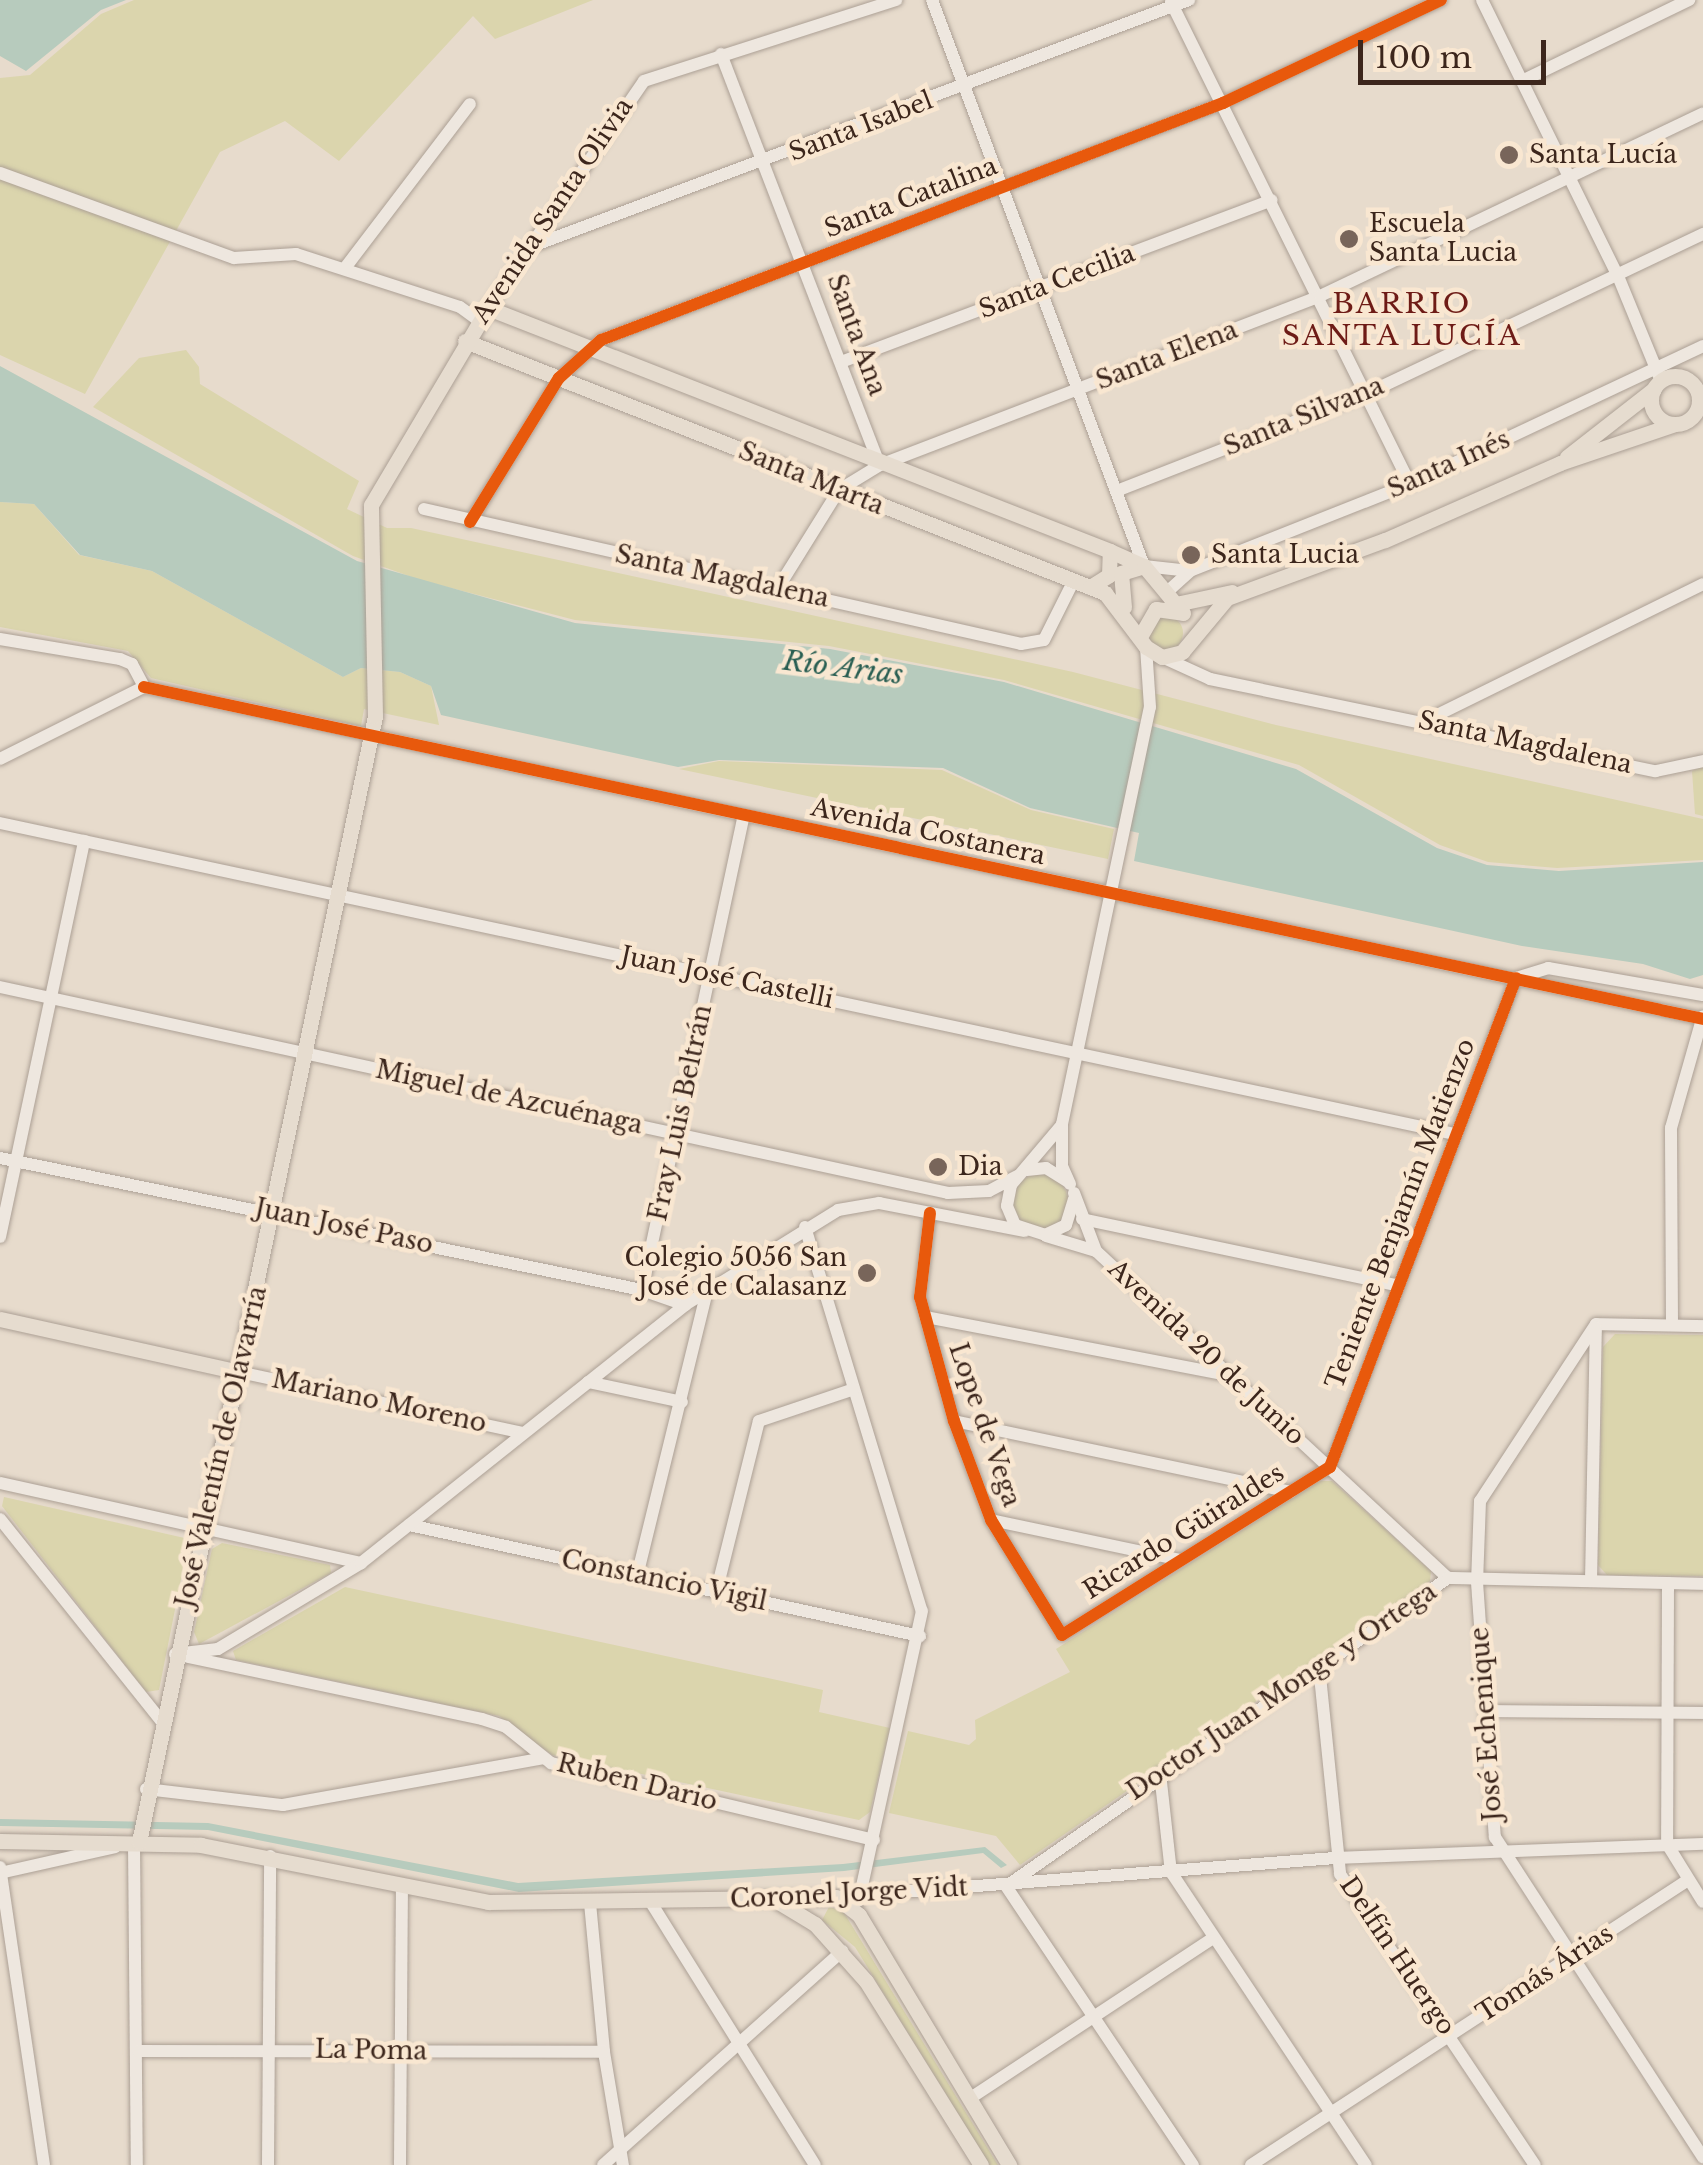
<!DOCTYPE html>
<meta charset="utf-8">
<style>
body{margin:0}
#map{position:relative;width:1703px;height:2165px;overflow:hidden;background:#e7dbcc;font-family:"Libre Baskerville",serif}
div>[style]{position:absolute}
[style*='--x']{left:calc(var(--x)*1px);top:calc(var(--y)*1px);width:calc(var(--w)*1px);rotate:calc(var(--a)*1deg)}
.green>*{inset:0;background:#dbd5ad}
.round{border-radius:50%}
.water>*{inset:0;background:#b7cbbd}
.roads{filter:drop-shadow(0 0 2px #aca095) drop-shadow(0 0 2px #aca095)}
.minor>*{height:12px;margin:-6px;padding:0 6px;transform-origin:6px;border-radius:6px;background:#eee7df}
.major>*{height:15px;margin:-7.5px;padding:0 7.5px;transform-origin:7.5px;border-radius:7.5px;background:#e6dccf}
.major>.ring{margin:-7.5px;padding:0;box-sizing:content-box;background:none;border:15px solid #e6dccf;border-radius:50%}
.cycleway>*{height:12px;margin:-6px;padding:0 6px;transform-origin:6px;border-radius:6px;background:#e8590c}
.dots>*{width:28px;height:28px;translate:-50% -50%;box-sizing:border-box;border:5px solid #f9e7d1;border-radius:50%}
span{translate:-50% -50%;white-space:nowrap;text-align:center;line-height:1.15;-webkit-text-stroke:9px #f9e7d1;paint-order:stroke}
.street-label{font-size:25px;color:#3c261c}
.poi-label{font-size:25px;color:#3c261c}
.left{translate:0 -50%;text-align:left}
.right{translate:-100% -50%;text-align:right}
.neighbourhood-label{font-size:28px;color:#6e1b16;letter-spacing:2.5px}
.water-label{font-size:28px;color:#295e52;font-style:italic}
.scale{position:absolute;left:1358px;top:40px;width:188px;height:45px;box-sizing:border-box;border:5px solid #3c261c;border-top:0;padding-left:12px;font-size:30px;line-height:35px;white-space:nowrap;color:#3c261c;-webkit-text-stroke:8px #f9e7d1;paint-order:stroke}
</style>
<div id="map">
<div class="green">
<i style="clip-path:polygon(134px 0,593px 0,495px 39px,473px 16px,339px 161px,285px 121px,220px 152px,85px 394px,0 355px,0 78px,30px 75px,101px 14px)"></i>
<i style="clip-path:polygon(186px 350px,199px 367px,200px 384px,359px 481px,347px 509px,387px 528px,411px 528px,1073px 672px,1276px 725px,1703px 819px,1703px 860px,1557px 868px,1488px 862px,1440px 845px,1299px 765px,1004px 680px,829px 646px,575px 620px,420px 580px,353px 556px,93px 407px,139px 358px)"></i>
<i style="clip-path:polygon(0 502px,34px 504px,79px 555px,152px 571px,343px 677px,361px 668px,400px 672px,431px 686px,439px 725px,364px 709px,361px 726px,151px 678px,128px 651px,0 627px)"></i>
<i class="round" style="left:1149px;top:616px;width:34px;height:34px"></i>
<i style="clip-path:polygon(719px 761px,942px 770px,1031px 810px,1114px 829px,1108px 859px,679px 769px)"></i>
<i style="clip-path:polygon(1703px 766px,1703px 816px,1695px 814px,1692px 771px)"></i>
<i class="round" style="left:1012px;top:1174px;width:56px;height:56px"></i>
<i style="clip-path:polygon(1615px 1334px,1703px 1335px,1703px 1576px,1607px 1575px,1598px 1565px,1603px 1347px)"></i>
<i style="clip-path:polygon(1319px 1481px,1332px 1481px,1431px 1571px,1430px 1581px,1020px 1865px,996px 1836px,889px 1813px,908px 1731px,969px 1745px,976px 1739px,975px 1720px,1070px 1672px,1056px 1649px)"></i>
<i style="clip-path:polygon(4px 1497px,189px 1539px,159px 1690px,146px 1692px,2px 1506px)"></i>
<i style="clip-path:polygon(222px 1543px,330px 1565px,331px 1573px,199px 1644px,194px 1632px,212px 1549px)"></i>
<i style="clip-path:polygon(345px 1587px,823px 1690px,819px 1712px,890px 1728px,870px 1812px,859px 1820px,552px 1755px,499px 1716px,236px 1660px,233px 1651px)"></i>
<i style="clip-path:polygon(829px 1907px,843px 1911px,998px 2165px,990px 2165px,855px 1947px,822px 1920px)"></i>
</div>
<div class="water">
<i style="clip-path:polygon(0 0,126px 0,101px 10px,26px 71px,0 56px)"></i>
<i style="clip-path:polygon(0 366px,357px 561px,575px 623px,830px 649px,1004px 682px,1296px 769px,1437px 848px,1487px 865px,1559px 871px,1703px 862px,1703px 975px,1690px 979px,1643px 964px,1522px 946px,1134px 861px,1139px 833px,1030px 808px,943px 768px,719px 760px,678px 767px,441px 715px,431px 686px,400px 672px,361px 668px,343px 677px,152px 571px,80px 555px,34px 504px,0 502px)"></i>
<i style="clip-path:polygon(0 1819px,208px 1823px,518px 1883px,843px 1864px,985px 1847px,1007px 1865px,1001px 1868px,983px 1853px,844px 1871px,519px 1892px,208px 1830px,0 1826px)"></i>
</div>
<div class="roads">
<div class="minor">
<i style="--x:932;--y:0;--w:604;--a:69.47"></i>
<i style="--x:1144;--y:566;--w:46;--a:6.2"></i>
<i style="--x:1482;--y:0;--w:308;--a:63.8"></i>
<i style="--x:1618;--y:276;--w:113;--a:67.7"></i>
<i style="--x:1171;--y:2;--w:538;--a:63.63"></i>
<i style="--x:721;--y:54;--w:438;--a:68.9"></i>
<i style="--x:1522;--y:81;--w:186;--a:-25.9"></i>
<i style="--x:0;--y:173;--w:249;--a:20"></i>
<i style="--x:234;--y:258;--w:62;--a:-3.7"></i>
<i style="--x:296;--y:254;--w:172;--a:17.9"></i>
<i style="--x:460;--y:307;--w:22;--a:36"></i>
<i style="--x:530;--y:247;--w:704;--a:-20.55"></i>
<i style="--x:345;--y:268;--w:206;--a:-52.7"></i>
<i style="--x:488;--y:308;--w:275;--a:-55.5"></i>
<i style="--x:644;--y:81;--w:265;--a:-17.8"></i>
<i style="--x:841;--y:362;--w:460;--a:-20.6"></i>
<i style="--x:1119;--y:490;--w:267;--a:-21.3"></i>
<i style="--x:1368;--y:393;--w:371;--a:-25.4"></i>
<i style="--x:424;--y:509;--w:612;--a:12.74"></i>
<i style="--x:1021;--y:644;--w:23;--a:-10"></i>
<i style="--x:1044;--y:640;--w:63;--a:-63.4"></i>
<i style="--x:470;--y:522;--w:169;--a:-58.3"></i>
<i style="--x:559;--y:378;--w:57;--a:-42.1"></i>
<i style="--x:601;--y:340;--w:666;--a:-20.86"></i>
<i style="--x:1223;--y:103;--w:241;--a:-25.3"></i>
<i style="--x:778;--y:588;--w:115;--a:-58.1"></i>
<i style="--x:839;--y:490;--w:48;--a:-31.4"></i>
<i style="--x:880;--y:465;--w:471;--a:-21"></i>
<i style="--x:1320;--y:296;--w:424;--a:-25.5"></i>
<i style="--x:1167;--y:592;--w:31;--a:-42"></i>
<i style="--x:1190;--y:571;--w:237;--a:-21.6"></i>
<i style="--x:1410;--y:484;--w:324;--a:-25.2"></i>
<i style="--x:0;--y:639;--w:122;--a:9.5"></i>
<i style="--x:120;--y:659;--w:13;--a:23"></i>
<i style="--x:132;--y:664;--w:26;--a:62"></i>
<i style="--x:1162;--y:657;--w:53;--a:24.6"></i>
<i style="--x:1210;--y:679;--w:455;--a:11.7"></i>
<i style="--x:1656;--y:771;--w:48;--a:-12"></i>
<i style="--x:144;--y:687;--w:1594;--a:12.02"></i>
<i style="--x:1425;--y:721;--w:310;--a:-26.2"></i>
<i style="--x:0;--y:759;--w:161;--a:-26.6"></i>
<i style="--x:0;--y:823;--w:1488;--a:12.07"></i>
<i style="--x:1516;--y:978;--w:34;--a:-17"></i>
<i style="--x:1548;--y:968;--w:157;--a:9.9"></i>
<i style="--x:0;--y:987;--w:970;--a:12.26"></i>
<i style="--x:948;--y:1193;--w:41;--a:-2.8"></i>
<i style="--x:989;--y:1191;--w:32;--a:-28"></i>
<i style="--x:1061;--y:1126;--w:77;--a:130.3"></i>
<i style="--x:1011;--y:1185;--w:21;--a:101"></i>
<i style="--x:1007;--y:1206;--w:21;--a:67"></i>
<i style="--x:1015;--y:1225;--w:32;--a:18"></i>
<i style="--x:1045;--y:1235;--w:23;--a:-25"></i>
<i style="--x:1066;--y:1225;--w:27;--a:-73"></i>
<i style="--x:0;--y:1158;--w:655;--a:11.62"></i>
<i style="--x:642;--y:1290;--w:46;--a:19.2"></i>
<i style="--x:1027;--y:1170;--w:19;--a:-6"></i>
<i style="--x:1046;--y:1168;--w:25;--a:32"></i>
<i style="--x:1070;--y:1184;--w:20;--a:-114"></i>
<i style="--x:1062;--y:1166;--w:42;--a:-90"></i>
<i style="--x:1062;--y:1124;--w:426;--a:-78.1"></i>
<i style="--x:1150;--y:707;--w:60;--a:-93.8"></i>
<i style="--x:1074;--y:1193;--w:62;--a:69.2"></i>
<i style="--x:1096;--y:1251;--w:480;--a:42.9"></i>
<i style="--x:930;--y:1213;--w:85;--a:96.8"></i>
<i style="--x:920;--y:1297;--w:129;--a:74.7"></i>
<i style="--x:954;--y:1421;--w:106;--a:69.5"></i>
<i style="--x:991;--y:1520;--w:135;--a:58.3"></i>
<i style="--x:1062;--y:1635;--w:316;--a:-32.1"></i>
<i style="--x:1330;--y:1467;--w:523;--a:-69.17"></i>
<i style="--x:1082;--y:1219;--w:321;--a:11.9"></i>
<i style="--x:805;--y:1227;--w:401;--a:73.1"></i>
<i style="--x:922;--y:1611;--w:296;--a:102.3"></i>
<i style="--x:1046;--y:1236;--w:52;--a:16.7"></i>
<i style="--x:0;--y:1237;--w:405;--a:-78"></i>
<i style="--x:642;--y:1290;--w:483;--a:-77.9"></i>
<i style="--x:926;--y:1317;--w:307;--a:10.9"></i>
<i style="--x:1596;--y:1324;--w:212;--a:123.2"></i>
<i style="--x:1480;--y:1501;--w:81;--a:92.1"></i>
<i style="--x:1477;--y:1582;--w:256;--a:86"></i>
<i style="--x:1495;--y:1837;--w:382;--a:57"></i>
<i style="--x:1596;--y:1324;--w:107;--a:1.1"></i>
<i style="--x:1672;--y:1325;--w:197;--a:-90.3"></i>
<i style="--x:1671;--y:1128;--w:116;--a:-74.1"></i>
<i style="--x:239;--y:1372;--w:291;--a:12.1"></i>
<i style="--x:588;--y:1382;--w:96;--a:12"></i>
<i style="--x:954;--y:1421;--w:344;--a:11.9"></i>
<i style="--x:0;--y:1483;--w:370;--a:12.5"></i>
<i style="--x:0;--y:1519;--w:258;--a:51.4"></i>
<i style="--x:991;--y:1520;--w:194;--a:11.9"></i>
<i style="--x:409;--y:1525;--w:523;--a:12.26"></i>
<i style="--x:637;--y:1576;--w:293;--a:-76.2"></i>
<i style="--x:1591;--y:1581;--w:254;--a:-88.9"></i>
<i style="--x:1668;--y:1583;--w:261;--a:90.2"></i>
<i style="--x:1667;--y:1844;--w:68;--a:58.2"></i>
<i style="--x:716;--y:1593;--w:177;--a:-76"></i>
<i style="--x:759;--y:1421;--w:100;--a:-18.6"></i>
<i style="--x:175;--y:1654;--w:43;--a:-6.6"></i>
<i style="--x:218;--y:1649;--w:167;--a:-31"></i>
<i style="--x:361;--y:1563;--w:414;--a:-38.5"></i>
<i style="--x:685;--y:1305;--w:180;--a:-31.8"></i>
<i style="--x:838;--y:1210;--w:42;--a:-9.7"></i>
<i style="--x:879;--y:1203;--w:148;--a:10.9"></i>
<i style="--x:188;--y:1657;--w:300;--a:11.9"></i>
<i style="--x:482;--y:1719;--w:25;--a:18"></i>
<i style="--x:506;--y:1727;--w:58;--a:38.7"></i>
<i style="--x:551;--y:1763;--w:332;--a:13.4"></i>
<i style="--x:1319;--y:1666;--w:209;--a:84.2"></i>
<i style="--x:1340;--y:1874;--w:350;--a:56.2"></i>
<i style="--x:1488;--y:1711;--w:215;--a:0.5"></i>
<i style="--x:1160;--y:1773;--w:100;--a:83.7"></i>
<i style="--x:1171;--y:1872;--w:352;--a:56.4"></i>
<i style="--x:146;--y:1789;--w:138;--a:6.7"></i>
<i style="--x:283;--y:1805;--w:265;--a:-10.2"></i>
<i style="--x:134;--y:1843;--w:322;--a:89.5"></i>
<i style="--x:0;--y:1867;--w:301;--a:81.6"></i>
<i style="--x:0;--y:1873;--w:118;--a:-12.7"></i>
<i style="--x:1008;--y:1885;--w:537;--a:-34.9"></i>
<i style="--x:1448;--y:1578;--w:255;--a:1.3"></i>
<i style="--x:1006;--y:1886;--w:336;--a:56.2"></i>
<i style="--x:836;--y:1897;--w:501;--a:-4.47"></i>
<i style="--x:1335;--y:1858;--w:368;--a:-2.2"></i>
<i style="--x:650;--y:1901;--w:311;--a:58"></i>
<i style="--x:590;--y:1903;--w:150;--a:84.6"></i>
<i style="--x:604;--y:2052;--w:115;--a:80.5"></i>
<i style="--x:138;--y:2051;--w:466;--a:0.1"></i>
<i style="--x:969;--y:2099;--w:292;--a:-33.4"></i>
<i style="--x:268;--y:2165;--w:309;--a:-89.6"></i>
<i style="--x:400;--y:2165;--w:278;--a:-89.6"></i>
<i style="--x:603;--y:2165;--w:321;--a:-41.8"></i>
<i style="--x:1251;--y:2165;--w:522;--a:-33.11"></i>
</div>
<div class="major">
<i style="--x:465;--y:341;--w:688;--a:21.49"></i>
<i style="--x:1105;--y:593;--w:68;--a:52.8"></i>
<i style="--x:1146;--y:647;--w:19;--a:32"></i>
<i style="--x:1162;--y:657;--w:21;--a:-14"></i>
<i style="--x:1182;--y:652;--w:70;--a:-50.2"></i>
<i style="--x:1227;--y:598;--w:168;--a:-20.2"></i>
<i style="--x:1385;--y:540;--w:191;--a:-23.7"></i>
<i style="--x:1560;--y:463;--w:121;--a:-18.7"></i>
<i class="ring" style="left:1651px;top:376px;width:33px;height:33px"></i>
<i style="--x:1567;--y:457;--w:110;--a:-38"></i>
<i style="--x:1090;--y:587;--w:22;--a:-32"></i>
<i style="--x:1109;--y:575;--w:24;--a:-88"></i>
<i style="--x:1171;--y:605;--w:62;--a:-12"></i>
<i style="--x:1124;--y:607;--w:34;--a:-95"></i>
<i style="--x:1121;--y:573;--w:24;--a:-17"></i>
<i style="--x:1141;--y:635;--w:30;--a:-60"></i>
<i style="--x:1156;--y:609;--w:27;--a:8"></i>
<i style="--x:0;--y:1319;--w:245;--a:12.5"></i>
<i style="--x:0;--y:1841;--w:201;--a:1.1"></i>
<i style="--x:201;--y:1845;--w:293;--a:11.2"></i>
<i style="--x:488;--y:1902;--w:348;--a:-0.8"></i>
<i style="--x:836;--y:1897;--w:29;--a:38"></i>
<i style="--x:859;--y:1915;--w:292;--a:59"></i>
<i style="--x:139;--y:1842;--w:1150;--a:-78.16"></i>
<i style="--x:375;--y:716;--w:211;--a:-91.1"></i>
<i style="--x:371;--y:505;--w:229;--a:-59.3"></i>
<i style="--x:488;--y:308;--w:668;--a:21.34"></i>
<i style="--x:1110;--y:551;--w:37;--a:24"></i>
<i style="--x:1144;--y:566;--w:61;--a:50.3"></i>
<i style="--x:777;--y:1901;--w:44;--a:31.2"></i>
<i style="--x:815;--y:1924;--w:76;--a:48.2"></i>
<i style="--x:866;--y:1981;--w:217;--a:58"></i>
</div>
</div>
<div class="cycleway">
<i style="--x:470;--y:522;--w:169;--a:-58.3"></i>
<i style="--x:559;--y:378;--w:57;--a:-42.1"></i>
<i style="--x:601;--y:340;--w:666;--a:-20.86"></i>
<i style="--x:1223;--y:103;--w:241;--a:-25.3"></i>
<i style="--x:144;--y:687;--w:1594;--a:12.02"></i>
<i style="--x:930;--y:1213;--w:85;--a:96.8"></i>
<i style="--x:920;--y:1297;--w:129;--a:74.7"></i>
<i style="--x:954;--y:1421;--w:106;--a:69.5"></i>
<i style="--x:991;--y:1520;--w:135;--a:58.3"></i>
<i style="--x:1062;--y:1635;--w:316;--a:-32.1"></i>
<i style="--x:1330;--y:1467;--w:523;--a:-69.17"></i>
</div>
<div class="dots">
<i style="left:1509px;top:155px;background:#78655a"></i>
<i style="left:1349px;top:239px;background:#78655a"></i>
<i style="left:1191px;top:555px;background:#78655a"></i>
<i style="left:938px;top:1167px;background:#78655a"></i>
<i style="left:867px;top:1273px;background:#78655a"></i>
</div>
<div class="street-label">
<span style="left:861px;top:127px;rotate:-21deg">Santa Isabel</span>
<span style="left:911px;top:198px;rotate:-21deg">Santa Catalina</span>
<span style="left:553px;top:211px;rotate:-56deg">Avenida Santa Olivia</span>
<span style="left:1057px;top:282px;rotate:-21deg">Santa Cecilia</span>
<span style="left:856px;top:335px;rotate:70deg">Santa Ana</span>
<span style="left:1167px;top:356px;rotate:-21deg">Santa Elena</span>
<span style="left:1304px;top:417px;rotate:-22deg">Santa Silvana</span>
<span style="left:1449px;top:465px;rotate:-24deg">Santa Inés</span>
<span style="left:811px;top:479px;rotate:22deg">Santa Marta</span>
<span style="left:722px;top:577px;rotate:12deg">Santa Magdalena</span>
<span style="left:1525px;top:743px;rotate:12deg">Santa Magdalena</span>
<span style="left:928px;top:832px;rotate:12deg">Avenida Costanera</span>
<span style="left:727px;top:978px;rotate:12deg">Juan José Castelli</span>
<span style="left:509px;top:1098px;rotate:12deg">Miguel de Azcuénaga</span>
<span style="left:681px;top:1113px;rotate:-78deg">Fray Luis Beltrán</span>
<span style="left:1401px;top:1214px;rotate:-69deg">Teniente Benjamín Matienzo</span>
<span style="left:344px;top:1227px;rotate:12deg">Juan José Paso</span>
<span style="left:1206px;top:1353px;rotate:43deg">Avenida 20 de Junio</span>
<span style="left:379px;top:1402px;rotate:12deg">Mariano Moreno</span>
<span style="left:984px;top:1425px;rotate:71deg">Lope de Vega</span>
<span style="left:222px;top:1447px;rotate:-77deg">José Valentín de Olavarría</span>
<span style="left:1184px;top:1532px;rotate:-32deg">Ricardo Güiraldes</span>
<span style="left:664px;top:1581px;rotate:12deg">Constancio Vigil</span>
<span style="left:1282px;top:1692px;rotate:-34deg">Doctor Juan Monge y Ortega</span>
<span style="left:1487px;top:1724px;rotate:-94deg">José Echenique</span>
<span style="left:637px;top:1783px;rotate:14deg">Ruben Dario</span>
<span style="left:849px;top:1894px;rotate:-3deg">Coronel Jorge Vidt</span>
<span style="left:1397px;top:1956px;rotate:56deg">Delfín Huergo</span>
<span style="left:1545px;top:1974px;rotate:-33deg">Tomás Árias</span>
<span style="left:371px;top:2051px;rotate:1deg">La Poma</span>
</div>
<div class="poi-label">
<span class="left" style="left:1529px;top:155px">Santa Lucía</span>
<span class="left" style="left:1369px;top:239px">Escuela<br>Santa Lucia</span>
<span class="left" style="left:1211px;top:555px">Santa Lucia</span>
<span class="left" style="left:958px;top:1167px">Dia</span>
<span class="right" style="left:847px;top:1273px">Colegio 5056 San<br>José de Calasanz</span>
</div>
<div class="neighbourhood-label">
<span style="left:1402px;top:320px">BARRIO<br>SANTA LUCÍA</span>
</div>
<div class="water-label">
<span style="left:843px;top:668px;rotate:7deg">Río Arias</span>
</div>
<div class="scale">100 m</div>
</div>
